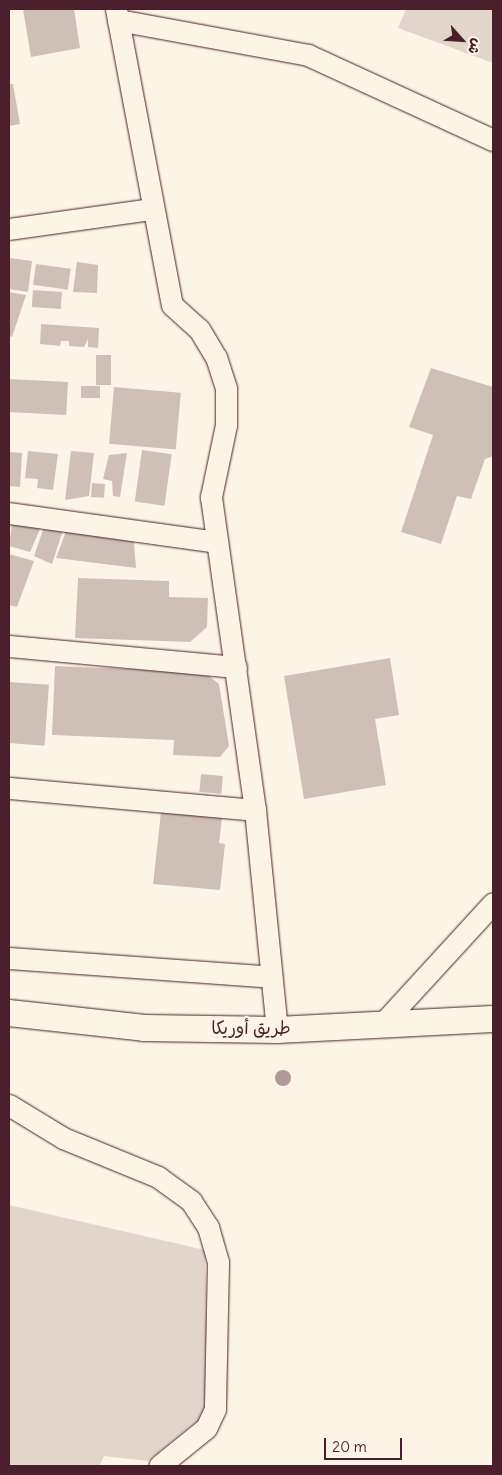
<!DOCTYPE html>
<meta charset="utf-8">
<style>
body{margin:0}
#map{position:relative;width:502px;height:1475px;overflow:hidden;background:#fcf5e5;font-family:Delius,"Playpen Sans Arabic",sans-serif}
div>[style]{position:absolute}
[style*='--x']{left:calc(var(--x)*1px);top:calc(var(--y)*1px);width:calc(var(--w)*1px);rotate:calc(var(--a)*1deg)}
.green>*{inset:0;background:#e2d5ca}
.building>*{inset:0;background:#cfc0b7;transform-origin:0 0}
.roads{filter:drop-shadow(0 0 1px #4a1f2b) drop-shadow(0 0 1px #4a1f2b)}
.minor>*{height:21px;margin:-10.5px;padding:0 10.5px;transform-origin:10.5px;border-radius:10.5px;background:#fcf5e5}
.tertiary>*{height:26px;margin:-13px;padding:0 13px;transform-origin:13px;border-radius:13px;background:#fcf5e5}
.trees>*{width:16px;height:16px;margin:-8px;border-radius:50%;background:#af9895}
span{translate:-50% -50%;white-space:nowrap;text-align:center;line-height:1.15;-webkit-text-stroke:4.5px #fcf5e5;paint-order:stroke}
.street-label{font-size:18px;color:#4a1f2b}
.frame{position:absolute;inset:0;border:10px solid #4a1f2b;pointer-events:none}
.north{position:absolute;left:437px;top:15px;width:50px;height:50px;-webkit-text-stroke:4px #fcf5e5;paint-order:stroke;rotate:116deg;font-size:14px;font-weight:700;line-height:20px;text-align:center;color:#4a1f2b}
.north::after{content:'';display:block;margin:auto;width:18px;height:22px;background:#4a1f2b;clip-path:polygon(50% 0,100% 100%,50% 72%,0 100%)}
.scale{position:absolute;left:324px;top:1438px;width:78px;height:22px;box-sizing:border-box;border:2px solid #4a1f2b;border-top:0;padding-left:6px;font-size:15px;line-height:18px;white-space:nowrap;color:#4a1f2b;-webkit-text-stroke:4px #fcf5e5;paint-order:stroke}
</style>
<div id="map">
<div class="green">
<i style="clip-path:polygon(406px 9px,493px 9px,493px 63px,398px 28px)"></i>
<i style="clip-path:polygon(9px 1205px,205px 1250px,209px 1411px,148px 1461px,104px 1456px,99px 1466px,9px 1466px)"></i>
</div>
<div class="building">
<i style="clip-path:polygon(23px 9px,74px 9px,80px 48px,31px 57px)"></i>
<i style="clip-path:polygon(9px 84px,13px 84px,20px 124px,9px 126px)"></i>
<i style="clip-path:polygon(9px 258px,32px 261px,28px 292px,9px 289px)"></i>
<i style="clip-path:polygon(77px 262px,98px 265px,97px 293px,73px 292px)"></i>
<i style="left:36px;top:264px;width:35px;height:21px;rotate:8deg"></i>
<i style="left:33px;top:290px;width:29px;height:17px;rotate:4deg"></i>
<i style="clip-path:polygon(9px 292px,26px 295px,12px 337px,9px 336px)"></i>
<i style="clip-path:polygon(41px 324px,99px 328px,98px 348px,88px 347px,88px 339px,84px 347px,69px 346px,69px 341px,61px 341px,60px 346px,40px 344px)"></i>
<i style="left:96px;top:355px;width:15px;height:30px"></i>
<i style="clip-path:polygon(431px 368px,493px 387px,493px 456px,485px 459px,471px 499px,457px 496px,441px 544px,401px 532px,433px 435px,409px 427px)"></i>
<i style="left:9px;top:379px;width:59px;height:33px;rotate:3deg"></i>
<i style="left:100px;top:386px;width:12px;height:19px;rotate:90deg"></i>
<i style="left:114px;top:387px;width:67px;height:57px;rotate:5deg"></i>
<i style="left:142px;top:450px;width:30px;height:52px;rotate:8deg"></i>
<i style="clip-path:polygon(28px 451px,58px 454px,53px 490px,37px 488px,38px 479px,25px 478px)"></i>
<i style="clip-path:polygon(71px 451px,94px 453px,89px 496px,65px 500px)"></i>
<i style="clip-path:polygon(9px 452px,22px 453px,20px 487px,9px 486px)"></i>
<i style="clip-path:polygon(127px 453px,120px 497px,113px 496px,112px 481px,103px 479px,109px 455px)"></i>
<i style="left:92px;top:483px;width:13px;height:14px;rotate:4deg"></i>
<i style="clip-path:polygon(13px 517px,43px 522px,30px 552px,9px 546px)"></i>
<i style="clip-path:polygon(45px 524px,64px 527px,52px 564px,34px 556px)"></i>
<i style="clip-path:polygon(68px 526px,133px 533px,136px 568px,56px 558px)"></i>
<i style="clip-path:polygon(9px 554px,34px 561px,17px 607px,9px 605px)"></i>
<i style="clip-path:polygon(78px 578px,169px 581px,169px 597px,208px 598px,207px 627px,190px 642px,75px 638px)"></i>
<i style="clip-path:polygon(390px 658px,399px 715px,375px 719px,386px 785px,304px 799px,284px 676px)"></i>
<i style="clip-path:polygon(55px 666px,204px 672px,219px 684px,229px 746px,220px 757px,173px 755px,174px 740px,52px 735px)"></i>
<i style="left:9px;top:682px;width:40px;height:61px;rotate:4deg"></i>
<i style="left:201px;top:774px;width:22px;height:18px;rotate:5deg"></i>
<i style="clip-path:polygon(161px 812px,222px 818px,219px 843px,225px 844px,220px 890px,153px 884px)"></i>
</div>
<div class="roads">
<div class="minor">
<i style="--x:116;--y:9;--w:301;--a:79.3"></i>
<i style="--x:172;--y:305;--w:36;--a:42"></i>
<i style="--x:199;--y:329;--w:33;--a:59"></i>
<i style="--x:216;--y:357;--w:33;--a:72"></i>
<i style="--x:226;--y:388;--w:37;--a:90"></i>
<i style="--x:226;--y:425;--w:74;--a:101.8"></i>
<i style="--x:211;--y:497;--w:316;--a:82"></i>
<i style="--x:255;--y:810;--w:221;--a:84.3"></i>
<i style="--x:118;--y:20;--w:193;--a:10.4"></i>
<i style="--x:308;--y:55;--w:204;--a:24.7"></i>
<i style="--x:9;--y:229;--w:143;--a:-8"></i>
<i style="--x:9;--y:513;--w:210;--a:7.9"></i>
<i style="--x:9;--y:646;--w:228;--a:5.3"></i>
<i style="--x:9;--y:788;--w:247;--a:5.1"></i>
<i style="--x:9;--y:958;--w:263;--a:4.1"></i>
<i style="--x:384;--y:1022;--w:161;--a:-47.5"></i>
<i style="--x:9;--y:1105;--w:63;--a:31.4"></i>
<i style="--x:63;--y:1138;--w:103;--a:22.3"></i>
<i style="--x:158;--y:1177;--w:41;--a:36"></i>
<i style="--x:191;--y:1201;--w:31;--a:57"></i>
<i style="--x:208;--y:1227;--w:36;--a:74"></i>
<i style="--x:218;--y:1262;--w:147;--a:91.2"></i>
<i style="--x:215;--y:1409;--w:21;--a:115"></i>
<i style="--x:206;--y:1428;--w:60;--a:141"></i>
</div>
<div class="tertiary">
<i style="--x:9;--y:1013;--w:136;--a:6.3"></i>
<i style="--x:144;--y:1028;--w:133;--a:0.9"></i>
<i style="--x:277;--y:1030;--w:216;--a:-2.9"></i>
</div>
</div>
<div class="trees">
<i style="left:283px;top:1078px"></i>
</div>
<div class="street-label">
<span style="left:251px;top:1028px">طريق أوريكا</span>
</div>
<div class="frame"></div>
<div class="north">ش</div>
<div class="scale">20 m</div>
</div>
